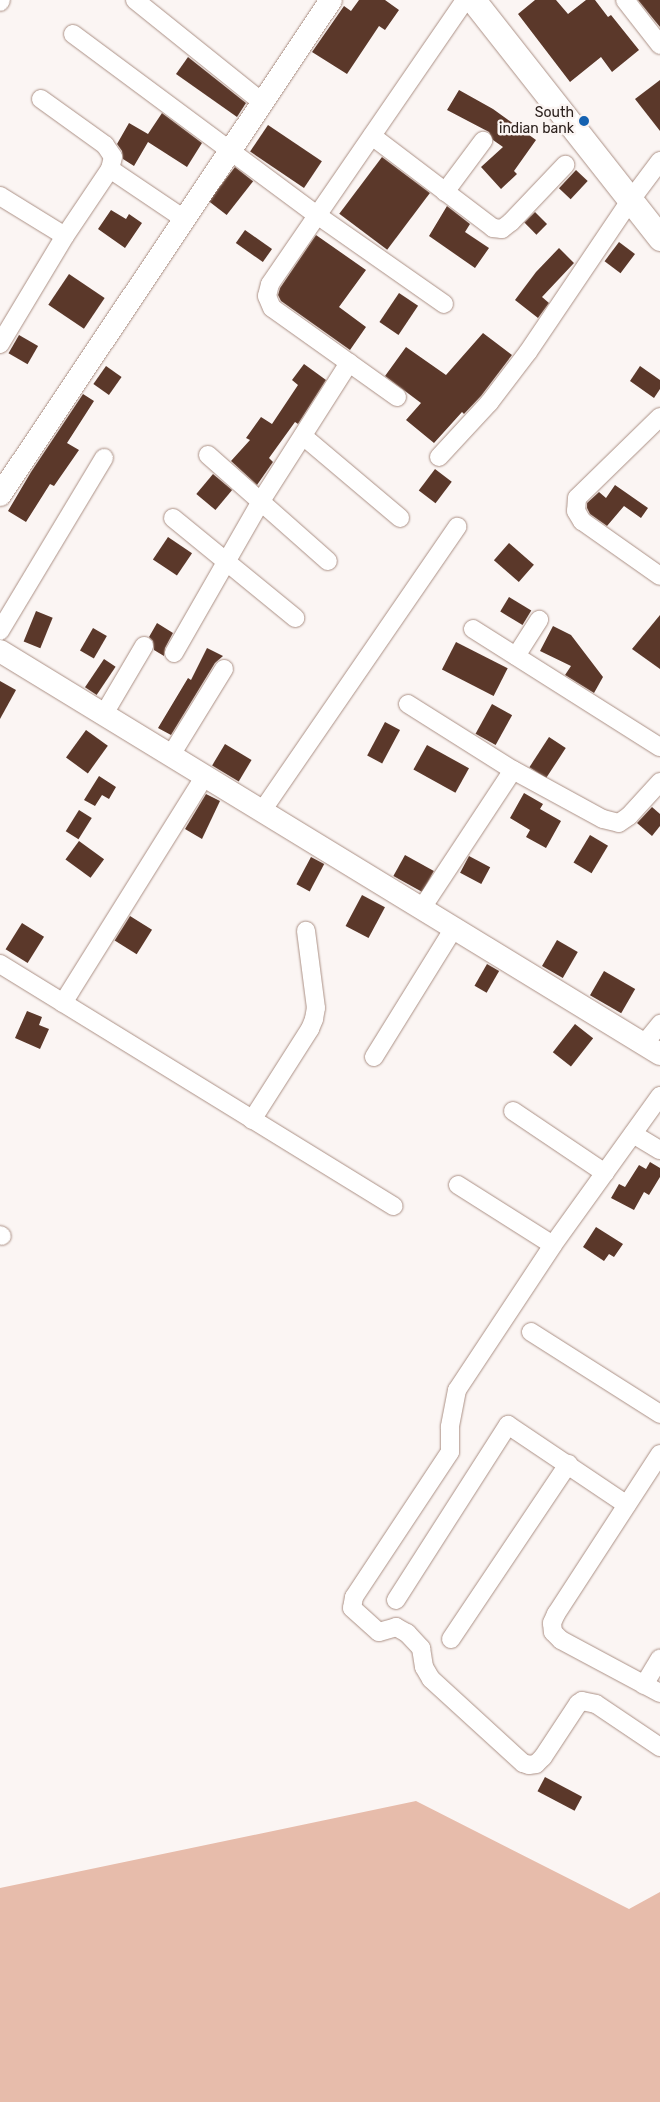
<!DOCTYPE html>
<style>
body{margin:0}
#map{position:relative;width:660px;height:2102px;overflow:hidden;background:#fbf5f3;font-family:Rubik,sans-serif}
div>[style]{position:absolute}
[style*='--x']{left:calc(var(--x)*1px);top:calc(var(--y)*1px);width:calc(var(--w)*1px);rotate:calc(var(--a)*1deg)}
.water>*{inset:0;background:#e7bcab}
.building>*{inset:0;background:#5b382a;transform-origin:0 0}
.roads{filter:drop-shadow(0 0 1px #ab9085) drop-shadow(0 0 1px #ab9085)}
.minor>*{height:18px;margin:-9px;padding:0 9px;transform-origin:9px;border-radius:9px;background:#fff}
.tertiary>*{height:22px;margin:-11px;padding:0 11px;transform-origin:11px;border-radius:11px;background:#fff}
.secondary>*{height:25px;margin:-12.5px;padding:0 12.5px;transform-origin:12.5px;border-radius:12.5px;background:#fff}
.dots>*{width:14px;height:14px;translate:-50% -50%;box-sizing:border-box;border:2px solid #fbf5f3;border-radius:50%}
span{translate:-50% -50%;white-space:nowrap;text-align:center;line-height:1.15;-webkit-text-stroke:5px #fbf5f3;paint-order:stroke}
.poi-label{font-size:14px;color:#2c211d}
.right{translate:-100% -50%;text-align:right}
</style>
<div id="map">
<div class="water">
<i style="clip-path:polygon(416px 1801px,629px 1909px,660px 1892px,660px 2102px,0 2102px,0 1888px)"></i>
</div>
<div class="building">
<i style="clip-path:polygon(359px 0,385px 0,399px 10px,385px 30px,379px 26px,347px 74px,312px 52px,344px 6px,351px 11px)"></i>
<i style="clip-path:polygon(535px 0,556px 0,568px 14px,586px 0,595px 0,608px 17px,611px 15px,639px 50px,612px 72px,601px 57px,570px 82px,518px 14px)"></i>
<i style="clip-path:polygon(638px 0,660px 0,660px 27px,655px 21px)"></i>
<i style="clip-path:polygon(188px 57px,246px 103px,237px 117px,176px 74px)"></i>
<i style="clip-path:polygon(660px 80px,660px 131px,635px 99px)"></i>
<i style="clip-path:polygon(459px 90px,493px 109px,536px 140px,514px 171px,517px 174px,501px 189px,481px 167px,503px 147px,493px 140px,489px 132px,447px 110px)"></i>
<i style="clip-path:polygon(162px 113px,202px 143px,187px 167px,148px 142px,134px 166px,123px 159px,122px 151px,117px 144px,129px 123px,148px 134px)"></i>
<i style="left:268px;top:125px;width:65px;height:32px;rotate:34deg"></i>
<i style="left:382px;top:157px;width:60px;height:71px;rotate:37deg"></i>
<i style="left:235px;top:167px;width:23px;height:43px;rotate:38deg"></i>
<i style="left:576px;top:170px;width:16px;height:25px;rotate:43deg"></i>
<i style="clip-path:polygon(447px 206px,470px 224px,465px 232px,489px 248px,475px 268px,429px 236px)"></i>
<i style="clip-path:polygon(111px 210px,126px 219px,129px 214px,142px 223px,125px 248px,98px 229px)"></i>
<i style="left:535px;top:212px;width:17px;height:15px;rotate:45deg"></i>
<i style="left:245px;top:230px;width:33px;height:16px;rotate:35deg"></i>
<i style="clip-path:polygon(316px 235px,366px 270px,339px 307px,366px 327px,350px 350px,281px 301px,278px 295px,280px 288px)"></i>
<i style="left:619px;top:242px;width:20px;height:24px;rotate:37deg"></i>
<i style="clip-path:polygon(559px 248px,574px 263px,542px 297px,549px 303px,538px 318px,515px 300px,536px 272px)"></i>
<i style="left:69px;top:274px;width:43px;height:37px;rotate:34deg"></i>
<i style="left:399px;top:293px;width:23px;height:35px;rotate:34deg"></i>
<i style="clip-path:polygon(483px 333px,512px 355px,481px 396px,464px 414px,462px 412px,434px 443px,406px 420px,421px 403px,385px 376px,406px 347px,446px 375px)"></i>
<i style="left:19px;top:335px;width:22px;height:21px;rotate:30deg"></i>
<i style="clip-path:polygon(304px 364px,326px 380px,298px 424px,295px 422px,269px 458px,273px 462px,257px 485px,231px 461px,250px 440px,246px 438px,261px 417px,272px 424px,298px 385px,292px 380px)"></i>
<i style="left:106px;top:366px;width:19px;height:22px;rotate:35deg"></i>
<i style="clip-path:polygon(640px 366px,660px 380px,660px 389px,654px 398px,630px 381px)"></i>
<i style="clip-path:polygon(83px 394px,94px 401px,67px 443px,79px 450px,54px 486px,50px 484px,26px 522px,8px 511px,31px 472px)"></i>
<i style="left:435px;top:469px;width:21px;height:27px;rotate:37deg"></i>
<i style="left:213px;top:474px;width:25px;height:26px;rotate:40deg"></i>
<i style="clip-path:polygon(615px 485px,648px 508px,641px 518px,624px 506px,607px 526px,590px 514px,587px 508px,587px 503px,599px 492px,606px 498px)"></i>
<i style="left:168px;top:537px;width:29px;height:27px;rotate:34deg"></i>
<i style="left:509px;top:543px;width:33px;height:23px;rotate:41deg"></i>
<i style="left:509px;top:597px;width:26px;height:17px;rotate:31deg"></i>
<i style="left:36px;top:611px;width:18px;height:33px;rotate:22deg"></i>
<i style="clip-path:polygon(660px 615px,660px 669px,632px 649px)"></i>
<i style="clip-path:polygon(157px 623px,173px 633px,165px 648px,164px 656px,154px 650px,153px 641px,149px 637px)"></i>
<i style="clip-path:polygon(553px 626px,571px 635px,603px 677px,594px 693px,565px 675px,571px 666px,540px 651px)"></i>
<i style="left:93px;top:628px;width:16px;height:26px;rotate:30deg"></i>
<i style="left:456px;top:642px;width:58px;height:31px;rotate:27deg"></i>
<i style="clip-path:polygon(207px 648px,223px 656px,215px 663px,171px 735px,158px 728px,188px 678px,191px 680px)"></i>
<i style="left:104px;top:659px;width:14px;height:34px;rotate:34deg"></i>
<i style="clip-path:polygon(0 681px,16px 690px,0 719px)"></i>
<i style="left:492px;top:704px;width:23px;height:34px;rotate:29deg"></i>
<i style="left:385px;top:722px;width:17px;height:38px;rotate:28deg"></i>
<i style="left:86px;top:730px;width:27px;height:34px;rotate:36deg"></i>
<i style="left:549px;top:737px;width:20px;height:36px;rotate:33deg"></i>
<i style="left:225px;top:744px;width:31px;height:25px;rotate:31deg"></i>
<i style="left:427px;top:745px;width:48px;height:28px;rotate:29deg"></i>
<i style="clip-path:polygon(99px 776px,116px 787px,109px 799px,102px 795px,95px 806px,84px 800px)"></i>
<i style="clip-path:polygon(524px 793px,543px 804px,540px 809px,561px 821px,546px 848px,526px 837px,530px 830px,510px 818px)"></i>
<i style="clip-path:polygon(206px 794px,220px 801px,202px 839px,185px 829px)"></i>
<i style="clip-path:polygon(652px 807px,660px 814px,660px 826px,652px 836px,637px 823px)"></i>
<i style="left:79px;top:810px;width:15px;height:25px;rotate:32deg"></i>
<i style="left:590px;top:835px;width:21px;height:32px;rotate:31deg"></i>
<i style="left:79px;top:841px;width:31px;height:23px;rotate:36deg"></i>
<i style="left:405px;top:855px;width:33px;height:24px;rotate:29deg"></i>
<i style="left:469px;top:856px;width:24px;height:19px;rotate:28deg"></i>
<i style="left:311px;top:857px;width:15px;height:31px;rotate:28deg"></i>
<i style="left:362px;top:895px;width:26px;height:35px;rotate:28deg"></i>
<i style="left:130px;top:916px;width:26px;height:29px;rotate:32deg"></i>
<i style="left:22px;top:923px;width:26px;height:31px;rotate:32deg"></i>
<i style="left:557px;top:940px;width:24px;height:30px;rotate:30deg"></i>
<i style="left:487px;top:964px;width:14px;height:25px;rotate:30deg"></i>
<i style="left:604px;top:971px;width:36px;height:28px;rotate:30deg"></i>
<i style="clip-path:polygon(27px 1011px,42px 1017px,39px 1025px,49px 1029px,40px 1049px,15px 1038px)"></i>
<i style="left:575px;top:1024px;width:23px;height:36px;rotate:38deg"></i>
<i style="clip-path:polygon(650px 1162px,660px 1168px,660px 1177px,649px 1195px,644px 1192px,634px 1210px,611px 1198px,619px 1184px,625px 1187px,639px 1165px,646px 1169px)"></i>
<i style="clip-path:polygon(596px 1227px,623px 1244px,614px 1257px,609px 1254px,604px 1261px,583px 1247px)"></i>
<i style="left:545px;top:1777px;width:42px;height:16px;rotate:28deg"></i>
</div>
<div class="roads">
<div class="minor">
<i style="--x:135;--y:0;--w:163;--a:38.8"></i>
<i style="--x:625;--y:0;--w:57;--a:52.1"></i>
<i style="--x:0;--y:2;--w:2;--a:-63"></i>
<i style="--x:73;--y:34;--w:304;--a:36.6"></i>
<i style="--x:317;--y:215;--w:155;--a:35"></i>
<i style="--x:41;--y:99;--w:79;--a:35.7"></i>
<i style="--x:105;--y:145;--w:14;--a:56"></i>
<i style="--x:113;--y:157;--w:12;--a:104"></i>
<i style="--x:372;--y:136;--w:152;--a:37.2"></i>
<i style="--x:493;--y:228;--w:9;--a:6"></i>
<i style="--x:502;--y:229;--w:11;--a:-38"></i>
<i style="--x:511;--y:222;--w:79;--a:-46.5"></i>
<i style="--x:445;--y:192;--w:64;--a:-53.3"></i>
<i style="--x:0;--y:196;--w:76;--a:31.6"></i>
<i style="--x:0;--y:344;--w:126;--a:-59"></i>
<i style="--x:65;--y:236;--w:81;--a:-56.1"></i>
<i style="--x:110;--y:169;--w:89;--a:34"></i>
<i style="--x:397;--y:397;--w:153;--a:-144.5"></i>
<i style="--x:272;--y:308;--w:13;--a:-113"></i>
<i style="--x:267;--y:296;--w:12;--a:-76"></i>
<i style="--x:270;--y:284;--w:345;--a:-55.5"></i>
<i style="--x:660;--y:417;--w:116;--a:135.7"></i>
<i style="--x:577;--y:498;--w:13;--a:94"></i>
<i style="--x:576;--y:511;--w:12;--a:59"></i>
<i style="--x:582;--y:521;--w:95;--a:35.2"></i>
<i style="--x:303;--y:436;--w:127;--a:40.2"></i>
<i style="--x:208;--y:455;--w:160;--a:41.5"></i>
<i style="--x:439;--y:457;--w:74;--a:-47.2"></i>
<i style="--x:489;--y:403;--w:64;--a:-52.6"></i>
<i style="--x:528;--y:352;--w:182;--a:-56"></i>
<i style="--x:630;--y:201;--w:50;--a:-53.1"></i>
<i style="--x:173;--y:518;--w:158;--a:39.3"></i>
<i style="--x:473;--y:629;--w:221;--a:32.3"></i>
<i style="--x:0;--y:631;--w:202;--a:-59"></i>
<i style="--x:174;--y:653;--w:175;--a:-60.2"></i>
<i style="--x:261;--y:501;--w:164;--a:-57.5"></i>
<i style="--x:516;--y:656;--w:43;--a:-57.4"></i>
<i style="--x:408;--y:704;--w:124;--a:32.2"></i>
<i style="--x:513;--y:770;--w:102;--a:28.6"></i>
<i style="--x:603;--y:819;--w:16;--a:14"></i>
<i style="--x:619;--y:823;--w:12;--a:-35"></i>
<i style="--x:629;--y:816;--w:46;--a:-47.6"></i>
<i style="--x:104;--y:714;--w:79;--a:-59.5"></i>
<i style="--x:171;--y:755;--w:101;--a:-58.4"></i>
<i style="--x:262;--y:811;--w:345;--a:-55.5"></i>
<i style="--x:422;--y:908;--w:165;--a:-56.6"></i>
<i style="--x:0;--y:964;--w:462;--a:31.6"></i>
<i style="--x:63;--y:1003;--w:268;--a:-58"></i>
<i style="--x:644;--y:1044;--w:26;--a:-51"></i>
<i style="--x:374;--y:1057;--w:152;--a:-58.2"></i>
<i style="--x:660;--y:1096;--w:183;--a:125.7"></i>
<i style="--x:553;--y:1245;--w:174;--a:123.5"></i>
<i style="--x:457;--y:1390;--w:38;--a:101"></i>
<i style="--x:450;--y:1427;--w:25;--a:90"></i>
<i style="--x:450;--y:1452;--w:174;--a:123.5"></i>
<i style="--x:354;--y:1597;--w:11;--a:100"></i>
<i style="--x:352;--y:1608;--w:36;--a:42"></i>
<i style="--x:379;--y:1632;--w:18;--a:-16"></i>
<i style="--x:396;--y:1627;--w:13;--a:29"></i>
<i style="--x:407;--y:1633;--w:21;--a:47"></i>
<i style="--x:421;--y:1648;--w:19;--a:81"></i>
<i style="--x:424;--y:1667;--w:14;--a:60"></i>
<i style="--x:431;--y:1679;--w:125;--a:42.4"></i>
<i style="--x:523;--y:1763;--w:6;--a:18"></i>
<i style="--x:529;--y:1765;--w:7;--a:-8"></i>
<i style="--x:536;--y:1764;--w:10;--a:-45"></i>
<i style="--x:543;--y:1757;--w:64;--a:-56.6"></i>
<i style="--x:578;--y:1704;--w:5;--a:-37"></i>
<i style="--x:582;--y:1701;--w:14;--a:12"></i>
<i style="--x:596;--y:1704;--w:77;--a:33.9"></i>
<i style="--x:513;--y:1111;--w:111;--a:34"></i>
<i style="--x:252;--y:1120;--w:108;--a:-57.5"></i>
<i style="--x:310;--y:1029;--w:11;--a:-68"></i>
<i style="--x:314;--y:1019;--w:11;--a:-80"></i>
<i style="--x:316;--y:1008;--w:78;--a:-97.4"></i>
<i style="--x:633;--y:1134;--w:31;--a:31"></i>
<i style="--x:458;--y:1185;--w:112;--a:32.3"></i>
<i style="--x:0;--y:1235;--w:2;--a:27"></i>
<i style="--x:531;--y:1332;--w:153;--a:32.4"></i>
<i style="--x:660;--y:1454;--w:191;--a:123"></i>
<i style="--x:556;--y:1614;--w:10;--a:114"></i>
<i style="--x:552;--y:1623;--w:9;--a:84"></i>
<i style="--x:553;--y:1632;--w:11;--a:45"></i>
<i style="--x:561;--y:1640;--w:112;--a:28.2"></i>
<i style="--x:396;--y:1600;--w:208;--a:-57.4"></i>
<i style="--x:508;--y:1425;--w:143;--a:33.9"></i>
<i style="--x:451;--y:1639;--w:211;--a:-56.2"></i>
<i style="--x:644;--y:1685;--w:31;--a:-59"></i>
</div>
<div class="tertiary">
<i style="--x:0;--y:495;--w:595;--a:-56.23"></i>
<i style="--x:0;--y:651;--w:773;--a:31.41"></i>
</div>
<div class="secondary">
<i style="--x:473;--y:0;--w:303;--a:51.8"></i>
</div>
</div>
<div class="dots">
<i style="left:584px;top:121px;background:#1562b1"></i>
</div>
<div class="poi-label">
<span class="right" style="left:574px;top:121px">South<br>indian bank</span>
</div>
</div>
